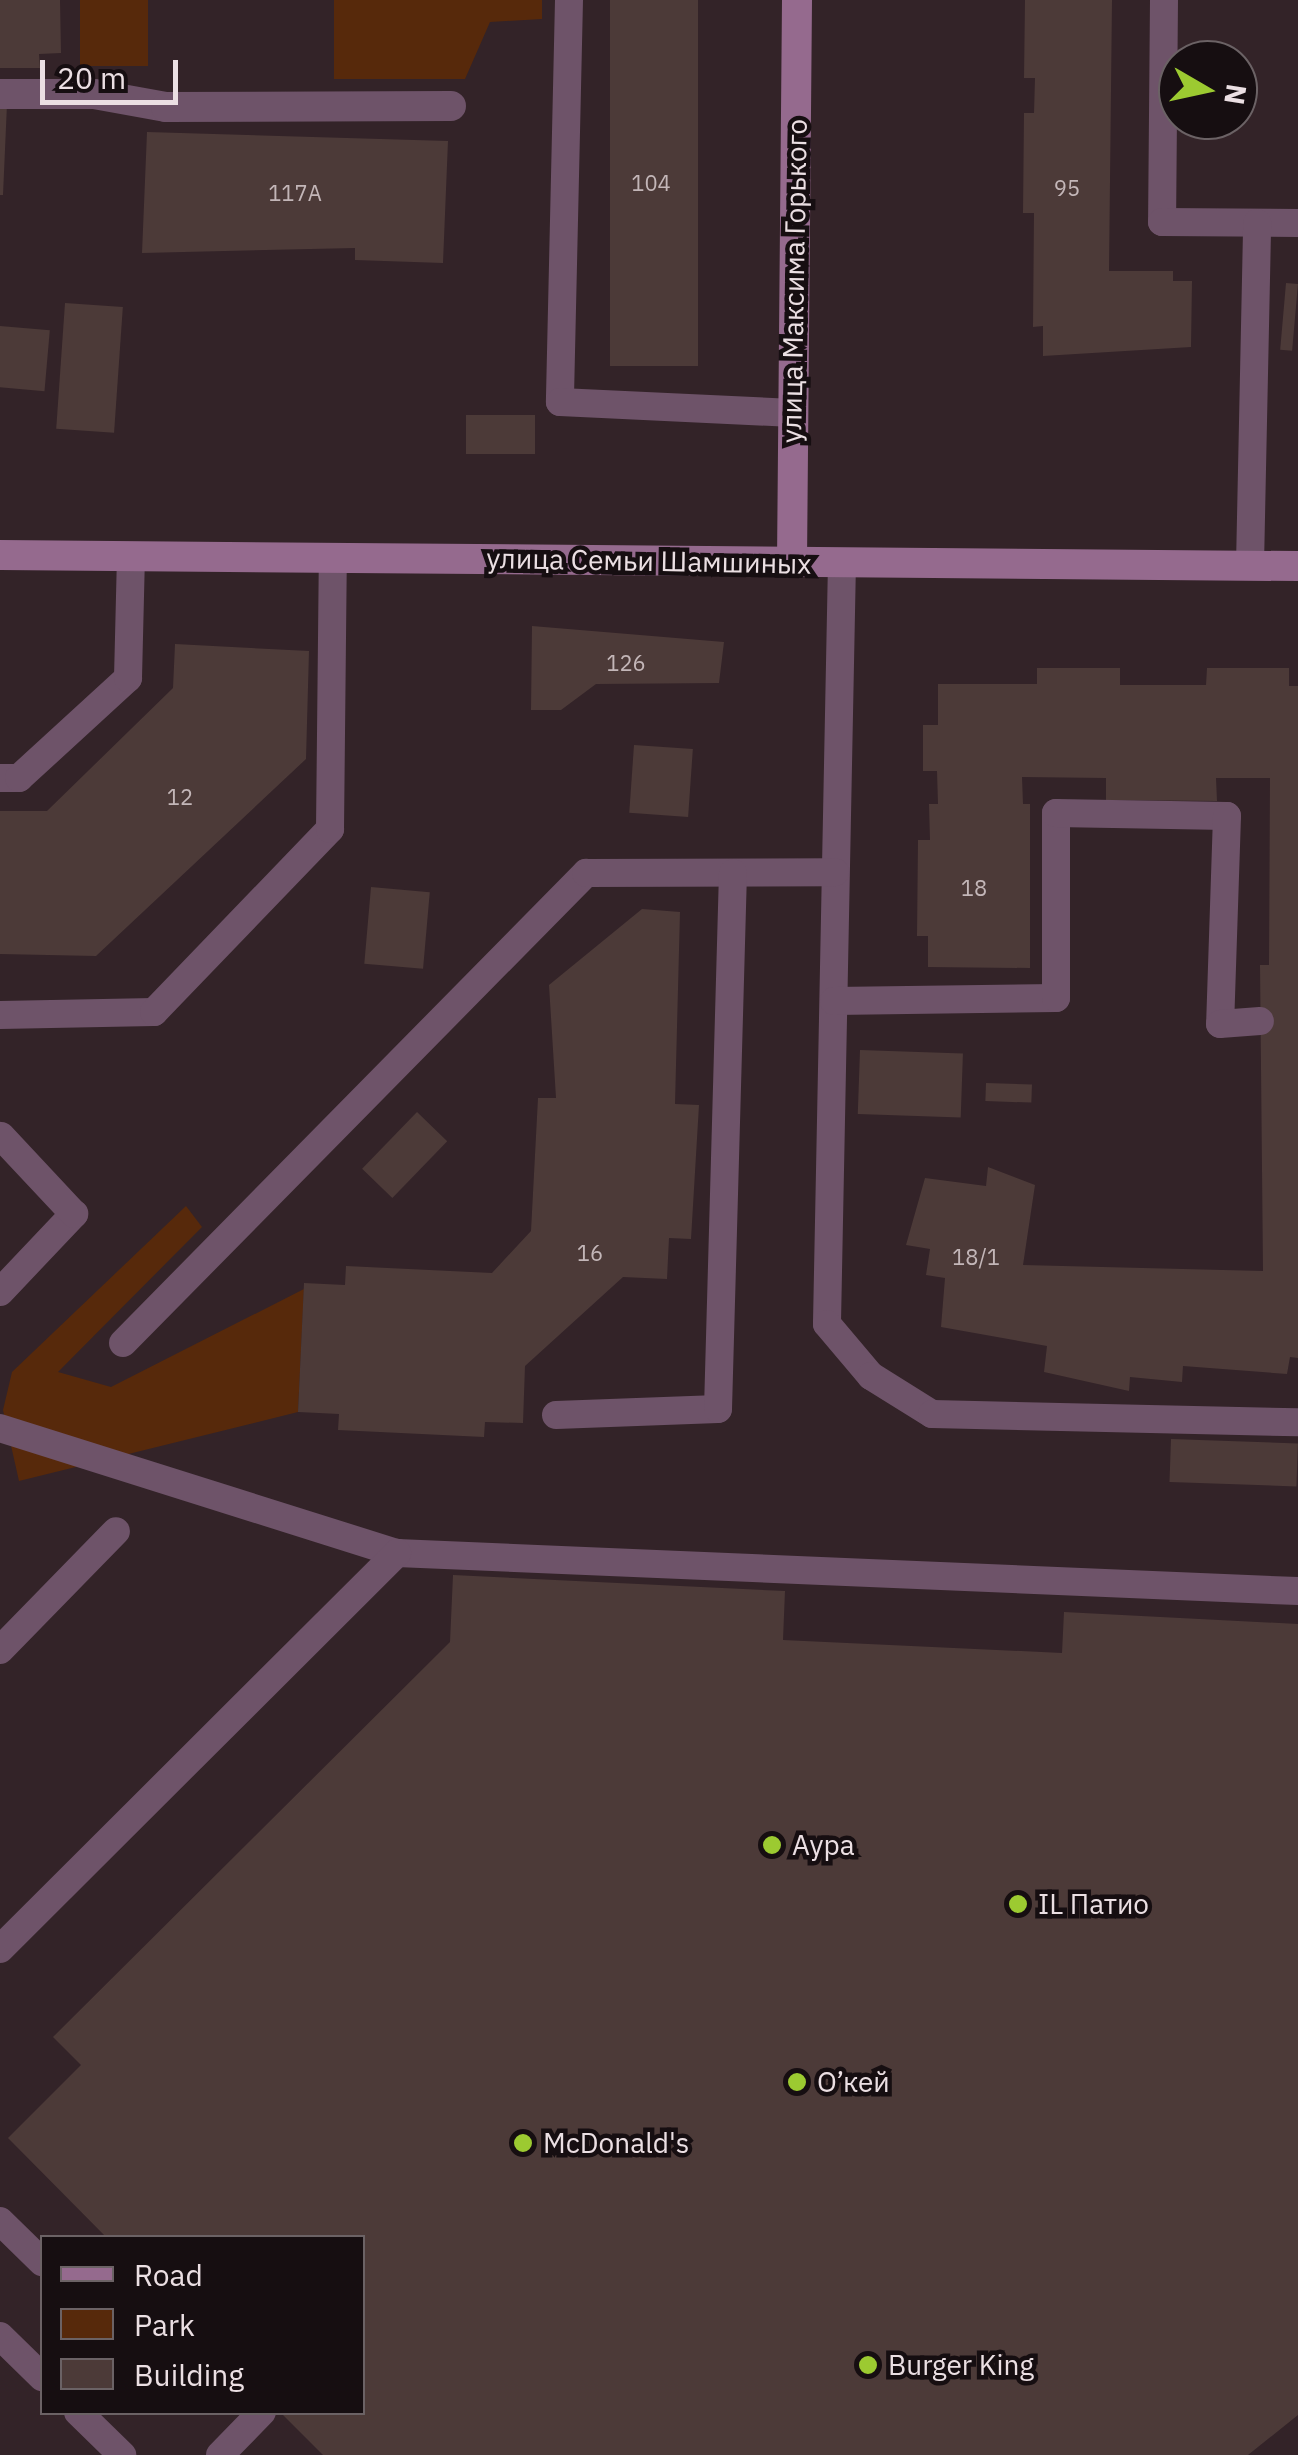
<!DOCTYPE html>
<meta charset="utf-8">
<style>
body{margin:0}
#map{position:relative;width:1298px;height:2455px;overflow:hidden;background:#332328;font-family:"IBM Plex Sans",sans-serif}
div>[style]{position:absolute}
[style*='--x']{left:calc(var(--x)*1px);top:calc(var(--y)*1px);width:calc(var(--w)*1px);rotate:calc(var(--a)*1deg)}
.green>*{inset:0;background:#57290b;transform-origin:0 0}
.building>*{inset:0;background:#4c3a38;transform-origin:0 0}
.lane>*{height:28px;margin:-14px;padding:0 14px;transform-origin:14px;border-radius:14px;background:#6e5369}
.street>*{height:30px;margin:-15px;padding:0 15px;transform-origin:15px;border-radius:15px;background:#6e5369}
.secondary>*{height:30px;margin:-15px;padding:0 15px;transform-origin:15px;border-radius:15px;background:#956a8e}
.dots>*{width:28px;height:28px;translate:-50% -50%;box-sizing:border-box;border:5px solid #160e11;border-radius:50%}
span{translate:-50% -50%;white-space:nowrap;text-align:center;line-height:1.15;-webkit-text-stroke:9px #160e11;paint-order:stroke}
.number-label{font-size:22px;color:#c3b6b8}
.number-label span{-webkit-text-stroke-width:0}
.street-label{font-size:28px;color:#ebdfe3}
.poi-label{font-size:28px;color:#ebdfe3}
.left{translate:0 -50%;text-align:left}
.legend{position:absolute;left:40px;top:2235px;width:325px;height:180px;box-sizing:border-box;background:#160e11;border:2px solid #6b6265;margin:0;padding:12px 18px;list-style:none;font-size:30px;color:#ebdfe3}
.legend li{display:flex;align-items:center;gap:20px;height:50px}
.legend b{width:50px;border:2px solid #6b6265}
.north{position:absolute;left:1158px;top:40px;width:100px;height:100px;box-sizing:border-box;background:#160e11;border:2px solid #6b6265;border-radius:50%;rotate:99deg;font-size:28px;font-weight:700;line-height:40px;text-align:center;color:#ebdfe3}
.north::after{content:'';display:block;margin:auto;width:35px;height:45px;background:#9cca31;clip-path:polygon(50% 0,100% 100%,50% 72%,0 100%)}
.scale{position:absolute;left:40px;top:60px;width:138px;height:45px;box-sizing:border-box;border:5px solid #ebdfe3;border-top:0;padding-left:12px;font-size:30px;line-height:35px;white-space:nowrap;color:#ebdfe3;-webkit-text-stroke:8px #160e11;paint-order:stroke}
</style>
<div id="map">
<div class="green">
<i style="left:80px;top:0;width:68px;height:66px"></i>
<i style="clip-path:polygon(334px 0,542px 0,542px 19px,490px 22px,465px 79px,334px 79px)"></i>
<i style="clip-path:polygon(186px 1206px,202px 1227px,58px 1372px,111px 1387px,304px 1289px,298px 1412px,19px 1481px,3px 1410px,12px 1372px)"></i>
</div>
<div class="building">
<i style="clip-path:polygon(0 0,60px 0,61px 53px,39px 54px,40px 68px,0 68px)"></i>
<i style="left:610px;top:0;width:88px;height:366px"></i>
<i style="clip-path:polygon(1025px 0,1112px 0,1109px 271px,1173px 271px,1173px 281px,1192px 281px,1191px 347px,1043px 356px,1043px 326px,1033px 327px,1034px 213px,1023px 213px,1024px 113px,1034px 113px,1035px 78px,1024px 78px)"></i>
<i style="clip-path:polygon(0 103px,7px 104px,3px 195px,0 195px)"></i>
<i style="clip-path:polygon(147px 132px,448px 141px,443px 263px,355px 260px,355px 248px,142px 253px)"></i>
<i style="left:1286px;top:283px;width:12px;height:67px;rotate:5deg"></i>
<i style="left:65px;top:303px;width:58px;height:126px;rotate:4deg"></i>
<i style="left:0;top:326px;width:50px;height:61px;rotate:5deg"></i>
<i style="left:466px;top:415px;width:69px;height:39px"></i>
<i style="clip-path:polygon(532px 626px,724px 642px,719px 683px,596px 684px,561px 710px,531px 710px)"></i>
<i style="clip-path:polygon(175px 644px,309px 651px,306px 759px,96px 956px,0 954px,0 811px,47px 811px,173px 688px)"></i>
<i style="clip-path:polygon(1037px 668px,1120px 668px,1120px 685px,1206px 685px,1207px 668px,1289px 668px,1289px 686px,1298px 686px,1298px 1358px,1290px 1357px,1287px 1374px,1183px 1366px,1182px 1382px,1130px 1377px,1129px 1391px,1044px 1372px,1047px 1346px,941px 1327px,945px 1278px,926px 1275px,930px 1249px,906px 1245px,925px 1178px,986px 1186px,988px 1167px,1035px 1185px,1023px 1265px,1263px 1271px,1260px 965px,1269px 965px,1270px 778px,1216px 778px,1217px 801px,1106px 800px,1106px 778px,1022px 777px,1023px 804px,1030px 804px,1030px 968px,928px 967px,928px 936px,917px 936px,918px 840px,930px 840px,929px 804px,938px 804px,937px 771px,923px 771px,923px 725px,938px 725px,938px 684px,1037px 684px)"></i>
<i style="left:634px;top:745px;width:59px;height:68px;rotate:4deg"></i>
<i style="left:371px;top:887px;width:59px;height:77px;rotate:5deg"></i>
<i style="clip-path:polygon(642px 909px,680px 912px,675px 1104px,699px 1105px,691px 1239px,669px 1238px,667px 1279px,623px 1277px,525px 1366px,523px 1423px,485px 1422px,484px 1437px,338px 1430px,339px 1414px,298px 1412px,304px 1283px,345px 1285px,346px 1266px,492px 1273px,531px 1231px,538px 1098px,556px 1098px,549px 985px)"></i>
<i style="left:860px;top:1050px;width:103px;height:64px;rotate:2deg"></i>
<i style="left:986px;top:1083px;width:46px;height:18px;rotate:2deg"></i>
<i style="left:417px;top:1112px;width:42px;height:79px;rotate:44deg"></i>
<i style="left:1171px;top:1439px;width:127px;height:43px;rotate:2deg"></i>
<i style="clip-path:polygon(453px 1575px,785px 1591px,783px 1640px,1062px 1653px,1064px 1612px,1298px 1624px,1298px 2415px,1248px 2455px,323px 2455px,280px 2412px,362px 2412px,362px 2238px,107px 2238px,8px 2138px,81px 2065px,53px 2037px,450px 1642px)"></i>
</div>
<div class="lane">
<i style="--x:569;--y:0;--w:402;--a:91.3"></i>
<i style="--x:560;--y:402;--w:233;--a:2.7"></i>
<i style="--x:1164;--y:0;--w:222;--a:90.5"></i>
<i style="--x:1162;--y:222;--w:136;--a:0.4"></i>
<i style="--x:842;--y:562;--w:762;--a:91.13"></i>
<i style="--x:827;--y:1324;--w:68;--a:49.8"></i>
<i style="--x:871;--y:1376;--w:72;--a:31.9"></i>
<i style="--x:932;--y:1414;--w:366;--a:1.3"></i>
<i style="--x:1250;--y:565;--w:342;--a:-88.8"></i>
<i style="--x:0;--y:778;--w:19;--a:0"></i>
<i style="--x:19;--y:778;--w:148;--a:-42.5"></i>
<i style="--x:128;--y:678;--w:122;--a:-88.6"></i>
<i style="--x:834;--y:1001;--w:222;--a:-0.8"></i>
<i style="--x:1056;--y:998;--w:185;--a:-90"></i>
<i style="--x:1056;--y:813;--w:171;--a:1"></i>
<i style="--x:1227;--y:816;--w:208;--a:91.9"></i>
<i style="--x:1220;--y:1024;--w:40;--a:-4.3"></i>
<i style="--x:0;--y:1015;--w:154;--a:-1.1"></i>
<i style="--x:154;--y:1012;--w:254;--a:-46.1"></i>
<i style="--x:330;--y:829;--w:271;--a:-89.4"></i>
<i style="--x:0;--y:1292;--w:108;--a:-46.5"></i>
<i style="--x:74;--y:1214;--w:107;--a:-133.1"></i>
<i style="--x:123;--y:1343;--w:660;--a:-45.43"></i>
<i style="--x:586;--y:873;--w:249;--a:-0.2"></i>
<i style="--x:556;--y:1415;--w:162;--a:-2.1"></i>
<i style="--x:718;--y:1409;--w:536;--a:-88.4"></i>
<i style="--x:0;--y:1428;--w:416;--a:17.5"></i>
<i style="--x:397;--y:1553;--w:902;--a:2.42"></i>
<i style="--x:0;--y:1650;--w:166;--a:-45.7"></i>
<i style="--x:0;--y:1949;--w:561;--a:-44.93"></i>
<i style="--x:0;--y:2221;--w:59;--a:44.3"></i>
<i style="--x:0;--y:2336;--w:59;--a:44.3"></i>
<i style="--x:78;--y:2412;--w:62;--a:44.3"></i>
<i style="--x:220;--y:2455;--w:60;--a:-45.7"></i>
</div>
<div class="street">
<i style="--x:0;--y:94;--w:94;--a:0"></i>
<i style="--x:94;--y:94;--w:73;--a:10.2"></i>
<i style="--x:166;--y:107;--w:285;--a:-0.2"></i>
</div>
<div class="secondary">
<i style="--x:0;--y:555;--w:1298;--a:0.49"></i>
<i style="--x:792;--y:562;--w:562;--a:-89.49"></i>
</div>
<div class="dots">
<i style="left:772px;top:1845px;background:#9cca31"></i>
<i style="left:1018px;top:1904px;background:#9cca31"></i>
<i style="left:797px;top:2082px;background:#9cca31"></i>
<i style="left:523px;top:2143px;background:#9cca31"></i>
<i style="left:868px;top:2365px;background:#9cca31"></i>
</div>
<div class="number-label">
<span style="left:651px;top:183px">104</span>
<span style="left:1067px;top:188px">95</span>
<span style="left:295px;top:193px">117А</span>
<span style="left:626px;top:663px">126</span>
<span style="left:180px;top:797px">12</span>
<span style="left:974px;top:888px">18</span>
<span style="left:590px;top:1253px">16</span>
<span style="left:976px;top:1257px">18/1</span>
</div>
<div class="street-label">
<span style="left:794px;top:281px;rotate:-89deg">улица Максима Горького</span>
<span style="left:649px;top:561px;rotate:1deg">улица Семьи Шамшиных</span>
</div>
<div class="poi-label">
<span class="left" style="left:792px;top:1845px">Аура</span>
<span class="left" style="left:1038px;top:1904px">IL Патио</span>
<span class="left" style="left:817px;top:2082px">О’кей</span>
<span class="left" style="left:543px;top:2143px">McDonald's</span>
<span class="left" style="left:888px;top:2365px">Burger King</span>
</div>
<ul class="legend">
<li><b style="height:12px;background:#956a8e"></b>Road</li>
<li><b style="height:28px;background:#57290b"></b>Park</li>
<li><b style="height:28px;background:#4c3a38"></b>Building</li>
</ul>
<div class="north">N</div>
<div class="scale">20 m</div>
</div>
